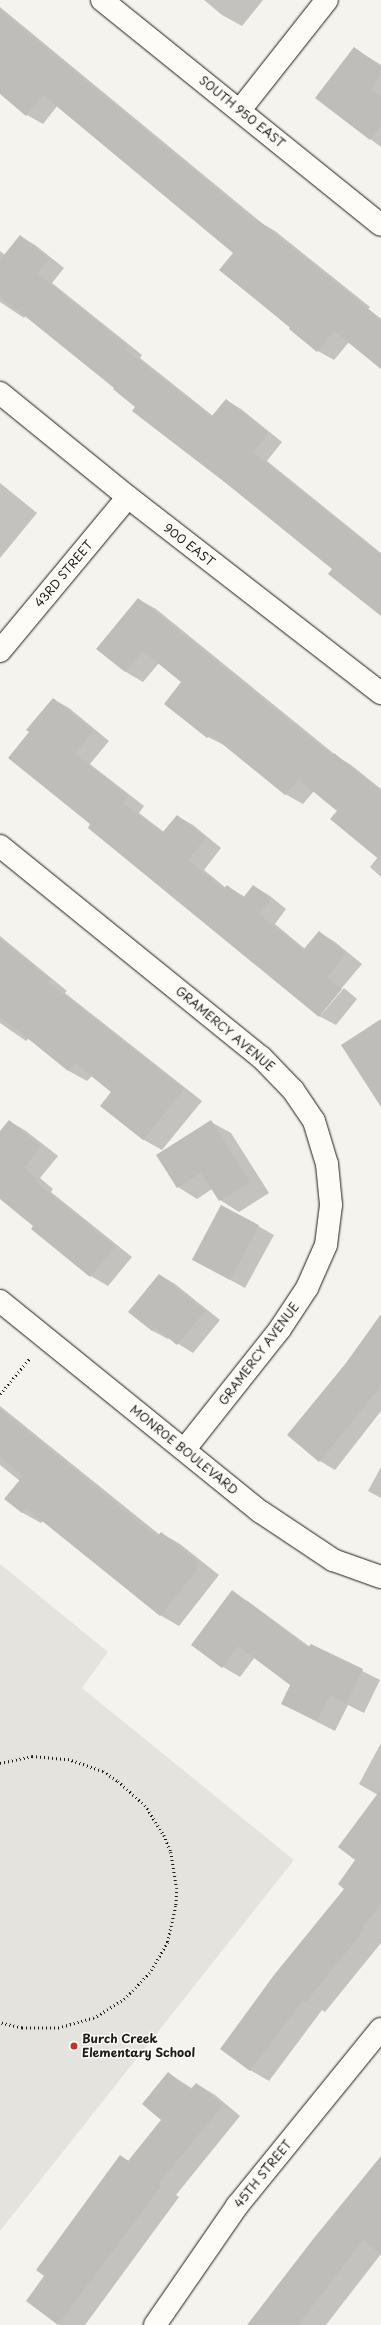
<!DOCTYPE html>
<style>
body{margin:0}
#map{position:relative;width:381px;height:2325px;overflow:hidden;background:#f4f3ee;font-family:"Playpen Sans",sans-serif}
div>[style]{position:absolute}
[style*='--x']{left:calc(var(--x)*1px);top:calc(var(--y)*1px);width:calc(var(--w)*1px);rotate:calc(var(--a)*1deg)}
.built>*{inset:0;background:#e4e3de}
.shadow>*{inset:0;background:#0003}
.building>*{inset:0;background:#bebdba;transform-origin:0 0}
.path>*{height:2.5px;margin-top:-1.25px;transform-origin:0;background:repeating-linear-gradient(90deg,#1c1c1c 0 1px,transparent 0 4px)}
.roads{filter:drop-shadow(0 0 1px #1c1c1c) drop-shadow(0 0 1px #1c1c1c)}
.street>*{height:22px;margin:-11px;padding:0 11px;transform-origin:11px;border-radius:11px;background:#fdfcf7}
.secondary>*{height:22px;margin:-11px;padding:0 11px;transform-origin:11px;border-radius:11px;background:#fdfcf7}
.dots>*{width:11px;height:11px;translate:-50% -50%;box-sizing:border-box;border:2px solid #fdfcf7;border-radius:50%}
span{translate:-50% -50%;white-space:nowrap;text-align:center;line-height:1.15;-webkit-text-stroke:3px #fdfcf7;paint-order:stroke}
.street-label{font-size:12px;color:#1c1c1c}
.poi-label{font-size:12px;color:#1c1c1c;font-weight:700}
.left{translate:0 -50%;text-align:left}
</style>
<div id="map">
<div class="built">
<i style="clip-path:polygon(0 1564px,108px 1652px,82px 1688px,294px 1860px,0 2231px)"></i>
</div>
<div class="shadow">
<i style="clip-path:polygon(204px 0,263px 0,242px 26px,222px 15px)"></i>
<i style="clip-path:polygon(0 7px,263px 224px,275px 231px,370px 307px,359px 321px,381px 325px,381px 369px,349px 342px,334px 360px,318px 351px,220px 270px,234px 253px,58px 105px,43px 124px,27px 115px,0 93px)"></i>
<i style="clip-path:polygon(354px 48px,381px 65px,381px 147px,316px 98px)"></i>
<i style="clip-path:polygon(20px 236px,35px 245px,64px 268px,52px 283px,142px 355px,140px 358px,213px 416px,226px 400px,241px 409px,282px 442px,267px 461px,381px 553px,381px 615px,334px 569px,115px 387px,26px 315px,24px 318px,0 302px,0 251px,5px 255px)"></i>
<i style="clip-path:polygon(0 483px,37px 513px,0 558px)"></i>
<i style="clip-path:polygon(138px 599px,156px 609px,338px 757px,351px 765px,381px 789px,381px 877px,370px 867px,378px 857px,338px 811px,314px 791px,303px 804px,285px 794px,226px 746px,208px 737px,182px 682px,159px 663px,143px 682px,126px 672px,98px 649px)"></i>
<i style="clip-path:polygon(53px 699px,69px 708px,109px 741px,90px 764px,144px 806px,139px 813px,164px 832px,177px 816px,193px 825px,221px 848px,204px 870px,226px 888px,227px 886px,245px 897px,254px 886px,270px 896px,286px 909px,275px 924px,305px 949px,319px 932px,335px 942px,362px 964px,319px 1015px,321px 1015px,344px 988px,357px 999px,336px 1025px,319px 1016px,92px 824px,31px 732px)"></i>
<i style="clip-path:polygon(0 936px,67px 991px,65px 993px,202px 1101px,162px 1150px,144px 1140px,101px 1105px,112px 1092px,92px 1076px,87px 1081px,69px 1071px,29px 1038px,26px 1041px,0 1023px)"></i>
<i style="clip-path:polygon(9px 1121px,26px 1131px,58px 1156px,40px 1178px,53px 1189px,51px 1192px,132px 1257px,108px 1286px,91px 1276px,32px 1229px,35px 1226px,0 1198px,0 1133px)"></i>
<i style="clip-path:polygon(211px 1122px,231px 1133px,269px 1193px,239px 1212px,220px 1200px,212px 1189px,197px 1199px,178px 1187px)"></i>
<i style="clip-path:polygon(222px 1206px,274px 1235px,245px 1288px,209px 1268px)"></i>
<i style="clip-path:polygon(160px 1275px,175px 1284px,220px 1320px,193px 1353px,169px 1338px,168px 1339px,153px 1331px,130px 1312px)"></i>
<i style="clip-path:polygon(381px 1316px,381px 1411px,335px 1470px,320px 1461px,347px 1364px)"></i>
<i style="clip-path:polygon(0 1406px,160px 1535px,161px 1533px,180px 1544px,219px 1575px,179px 1626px,160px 1615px,43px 1521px,41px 1523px,23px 1513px,6px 1499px,20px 1481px,0 1465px)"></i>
<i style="clip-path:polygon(381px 1467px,381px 1498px,368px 1491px)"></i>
<i style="clip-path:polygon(232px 1592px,249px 1602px,310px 1647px,311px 1645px,380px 1680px,364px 1713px,348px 1705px,335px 1731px,282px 1704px,292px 1685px,255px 1657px,240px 1677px,223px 1667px)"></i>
<i style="clip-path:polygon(381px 1743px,381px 1943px,325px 2012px,322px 2010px,269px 2081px,250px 2070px,345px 1889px,378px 1795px,359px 1784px)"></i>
<i style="clip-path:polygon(168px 2073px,193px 2089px,197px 2084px,215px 2095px,240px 2116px,176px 2195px,179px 2197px,85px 2325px,60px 2325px,27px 2301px,45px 2276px,120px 2156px,129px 2161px,163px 2120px)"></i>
<i style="clip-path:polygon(381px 2158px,381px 2254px,326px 2325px,252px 2325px)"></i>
</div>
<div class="building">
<i style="clip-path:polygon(0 10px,257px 222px,259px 221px,381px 319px,381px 369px,334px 331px,317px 352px,289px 329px,290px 327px,219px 270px,233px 253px,43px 95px,26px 116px,0 94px)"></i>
<i style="clip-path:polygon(354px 47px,381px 67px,381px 75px,371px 89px,381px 97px,381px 125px,370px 140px,315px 98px)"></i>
<i style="clip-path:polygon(20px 235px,49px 259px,37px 273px,128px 346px,125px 349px,211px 417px,226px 399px,268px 433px,253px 452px,381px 555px,381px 616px,328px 574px,332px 569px,227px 484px,132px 411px,135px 407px,113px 389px,114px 388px,0 296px,0 260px)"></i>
<i style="clip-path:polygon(138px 598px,332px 755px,334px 753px,381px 791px,381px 861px,330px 819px,337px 811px,298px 779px,285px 795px,210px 734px,207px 738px,164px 704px,181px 682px,143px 651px,125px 672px,96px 649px)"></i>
<i style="clip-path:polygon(53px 698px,93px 731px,75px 754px,128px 796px,123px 803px,162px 833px,177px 815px,206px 838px,188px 860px,224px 889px,227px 885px,243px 898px,253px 885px,271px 899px,259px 914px,303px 950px,319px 931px,346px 954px,327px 977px,342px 989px,319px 1017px,88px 828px,90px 824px,8px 758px,29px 732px,26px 730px)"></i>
<i style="clip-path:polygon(0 939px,50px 979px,48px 982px,184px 1089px,143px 1140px,100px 1106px,111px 1092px,75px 1063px,68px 1071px,0 1016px)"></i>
<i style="clip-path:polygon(381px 1019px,381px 1107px,341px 1045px)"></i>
<i style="clip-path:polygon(9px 1120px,41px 1146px,24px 1168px,37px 1179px,35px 1181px,115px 1247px,90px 1277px,31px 1229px,33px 1226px,0 1199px,0 1131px)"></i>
<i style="clip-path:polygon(211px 1120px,250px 1182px,219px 1201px,201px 1173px,177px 1188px,156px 1155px)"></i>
<i style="left:221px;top:1205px;width:43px;height:62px;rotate:28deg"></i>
<i style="clip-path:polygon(159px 1274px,205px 1311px,177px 1345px,155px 1327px,152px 1331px,128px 1312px)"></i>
<i style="clip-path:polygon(381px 1314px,381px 1386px,319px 1462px,287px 1435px,346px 1363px)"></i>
<i style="clip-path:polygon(0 1409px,157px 1537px,161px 1532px,197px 1561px,197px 1570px,160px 1616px,26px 1508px,22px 1513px,4px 1499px,23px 1476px,0 1457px)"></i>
<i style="clip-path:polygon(232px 1590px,308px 1648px,311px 1644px,363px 1669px,346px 1704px,330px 1695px,317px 1721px,281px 1704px,290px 1685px,238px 1646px,222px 1668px,191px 1645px)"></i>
<i style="clip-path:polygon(381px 1789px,381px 1903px,362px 1928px,364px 1930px,306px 2002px,303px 2000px,250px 2071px,220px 2049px,274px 1975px,344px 1889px,338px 1884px,355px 1860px,338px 1847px)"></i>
<i style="clip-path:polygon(168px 2072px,190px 2090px,196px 2083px,223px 2105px,158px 2184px,161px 2186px,58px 2325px,26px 2301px,44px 2276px,36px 2270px,120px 2155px,128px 2161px,161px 2120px,142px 2104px)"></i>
<i style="clip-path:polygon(381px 2156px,381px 2254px,363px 2240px,298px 2325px,247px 2325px,314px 2238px)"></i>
</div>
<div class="path">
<i style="--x:0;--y:1394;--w:47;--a:-50.2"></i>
<i style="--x:0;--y:1763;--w:33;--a:-12"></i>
<i style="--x:32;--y:1756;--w:36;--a:5"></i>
<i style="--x:68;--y:1759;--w:37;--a:19"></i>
<i style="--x:103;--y:1771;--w:18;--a:34"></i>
<i style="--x:118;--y:1781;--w:36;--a:42"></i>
<i style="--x:145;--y:1805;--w:36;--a:58"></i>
<i style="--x:164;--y:1835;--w:18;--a:68"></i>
<i style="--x:171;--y:1852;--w:36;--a:81"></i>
<i style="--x:177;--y:1888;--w:18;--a:93"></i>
<i style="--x:176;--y:1906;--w:37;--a:103"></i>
<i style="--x:168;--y:1942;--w:36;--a:120"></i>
<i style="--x:150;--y:1973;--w:36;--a:134"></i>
<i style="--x:125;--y:1999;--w:36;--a:148"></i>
<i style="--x:94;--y:2018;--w:36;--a:164"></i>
<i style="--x:59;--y:2028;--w:37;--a:180"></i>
<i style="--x:22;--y:2028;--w:23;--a:-167"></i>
</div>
<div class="roads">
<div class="street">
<i style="--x:102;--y:0;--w:358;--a:38.9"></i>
<i style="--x:240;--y:110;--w:140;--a:-51.7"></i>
<i style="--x:0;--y:393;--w:165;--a:39.1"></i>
<i style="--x:128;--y:497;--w:320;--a:37.8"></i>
<i style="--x:0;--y:651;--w:200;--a:-50.3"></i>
<i style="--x:0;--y:846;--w:336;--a:39"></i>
<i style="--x:261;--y:1057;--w:46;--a:45.9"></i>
<i style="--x:293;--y:1090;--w:37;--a:56"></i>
<i style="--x:314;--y:1121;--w:45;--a:73.2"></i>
<i style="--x:327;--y:1164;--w:41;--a:84.4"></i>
<i style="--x:331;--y:1205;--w:40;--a:97.1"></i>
<i style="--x:326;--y:1245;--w:47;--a:113.8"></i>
<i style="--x:307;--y:1288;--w:49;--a:123.4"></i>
<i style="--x:280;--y:1329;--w:154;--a:128.4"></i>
<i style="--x:155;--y:2325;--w:145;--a:-55.4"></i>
<i style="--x:237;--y:2206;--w:228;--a:-50.9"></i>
</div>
<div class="secondary">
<i style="--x:0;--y:1301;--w:336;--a:39"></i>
<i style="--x:261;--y:1512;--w:87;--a:33.7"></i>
<i style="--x:333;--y:1560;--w:51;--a:19.5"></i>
</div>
</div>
<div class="dots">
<i style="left:74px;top:2046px;background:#c8321e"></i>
</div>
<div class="street-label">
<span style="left:242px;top:112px;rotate:39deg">SOUTH 950 EAST</span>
<span style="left:189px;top:545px;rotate:38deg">900 EAST</span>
<span style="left:64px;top:574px;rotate:-50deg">43RD STREET</span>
<span style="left:225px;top:1029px;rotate:40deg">GRAMERCY AVENUE</span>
<span style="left:259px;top:1354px;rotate:-53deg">GRAMERCY AVENUE</span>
<span style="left:184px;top:1450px;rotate:39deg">MONROE BOULEVARD</span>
<span style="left:263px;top:2174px;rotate:-51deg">45TH STREET</span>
</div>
<div class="poi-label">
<span class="left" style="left:82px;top:2046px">Burch Creek<br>Elementary School</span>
</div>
</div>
